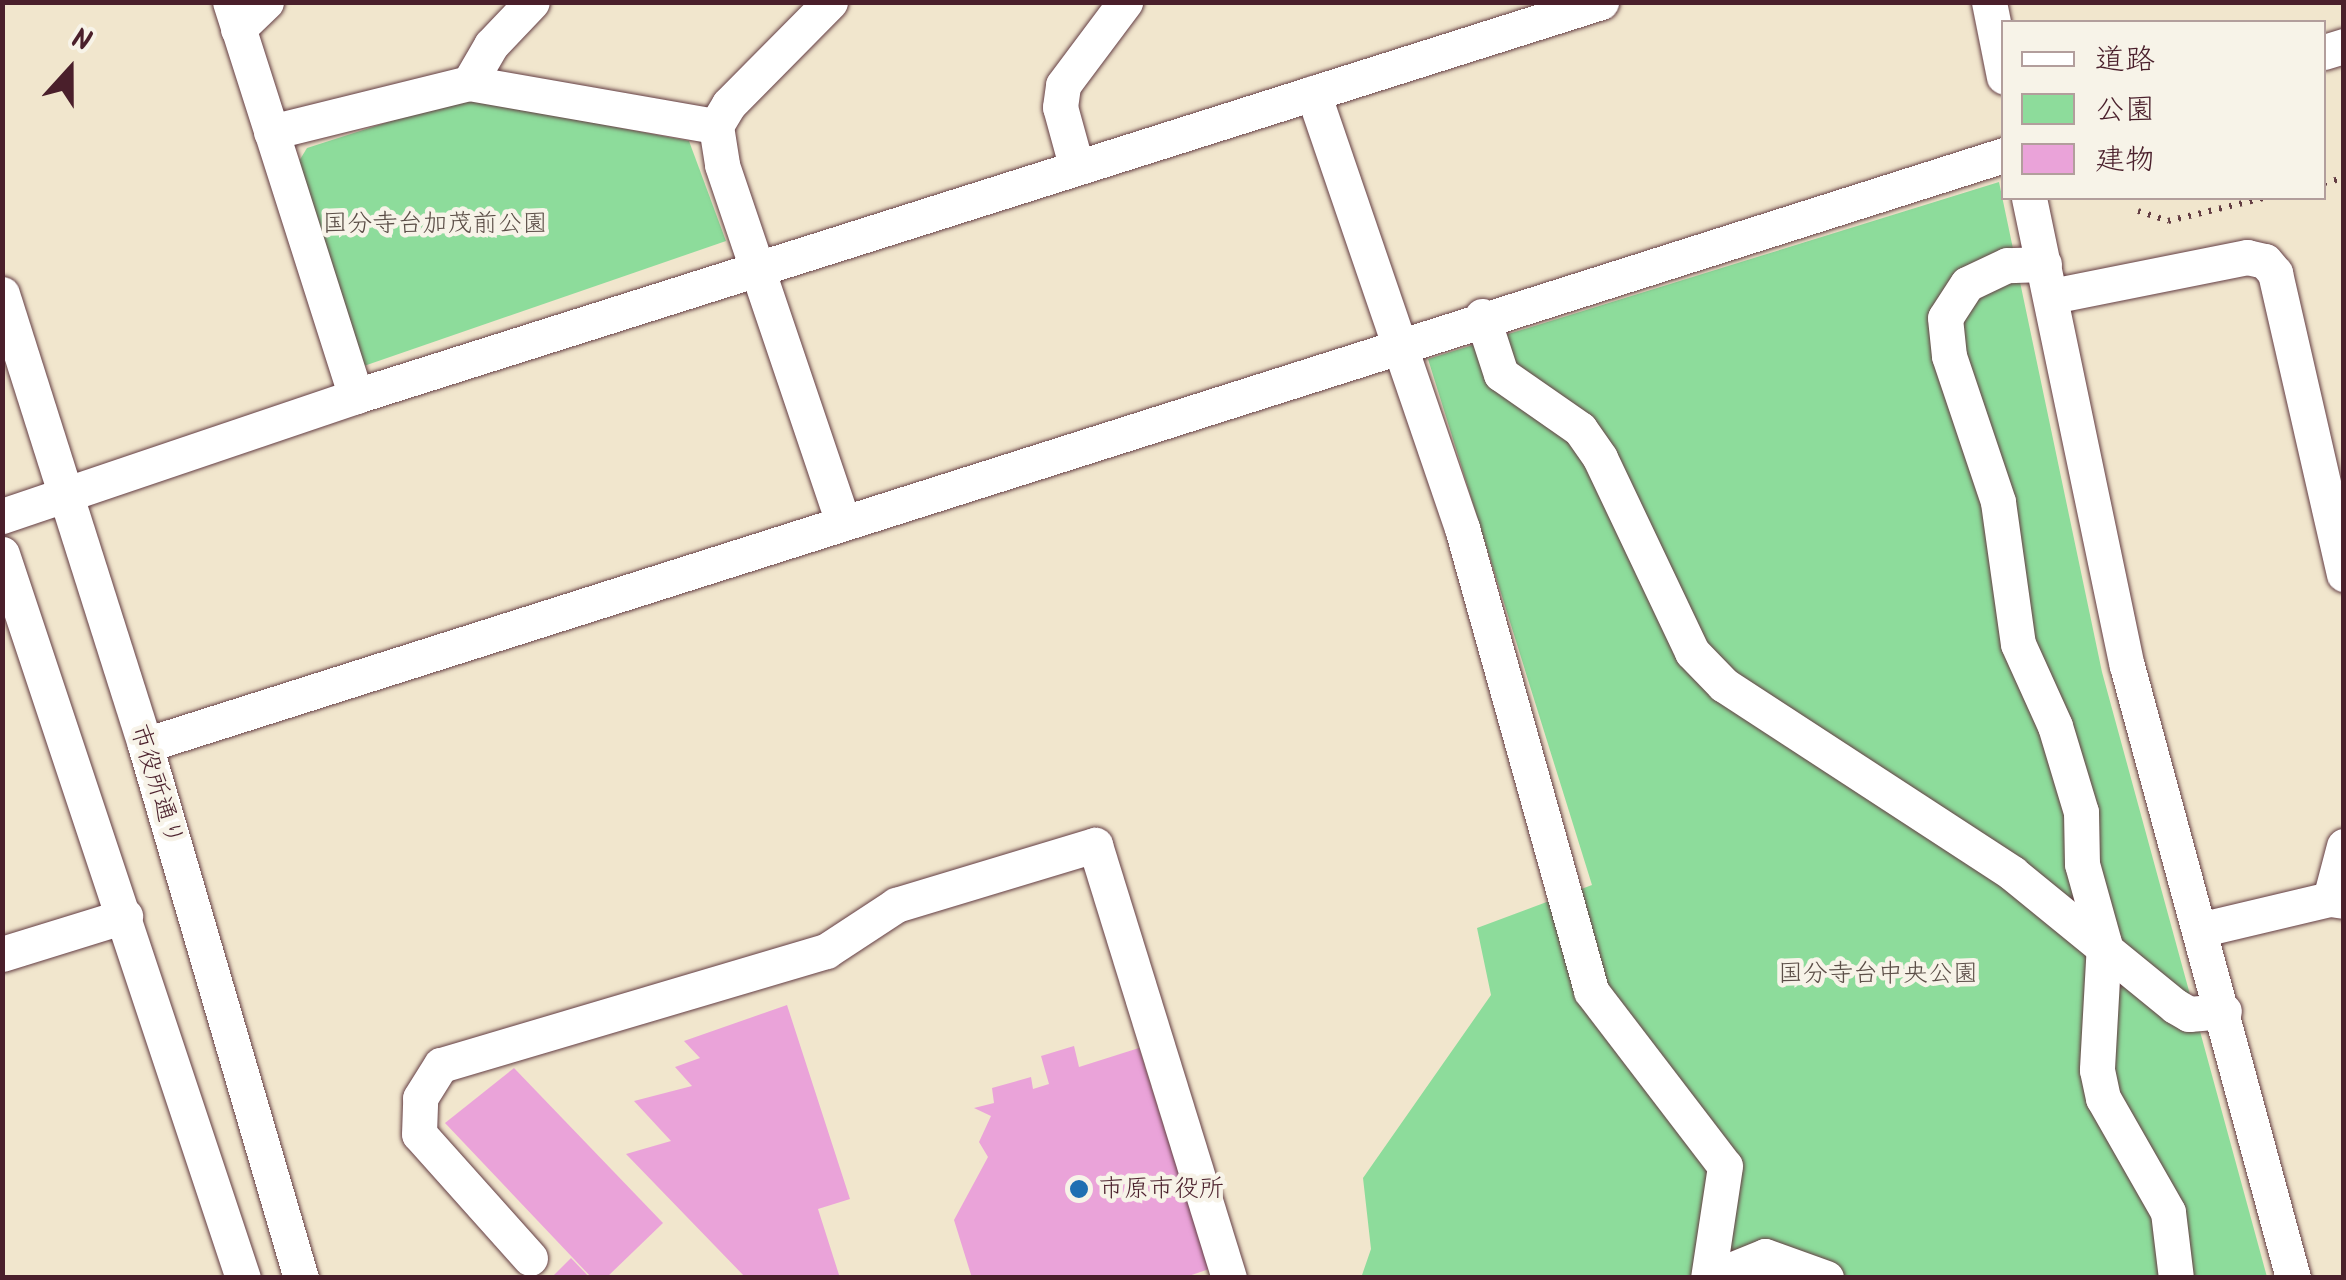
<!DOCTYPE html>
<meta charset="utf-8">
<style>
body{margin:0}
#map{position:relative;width:2346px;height:1280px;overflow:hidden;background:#f1e6cd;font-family:Kalam,"Klee One",sans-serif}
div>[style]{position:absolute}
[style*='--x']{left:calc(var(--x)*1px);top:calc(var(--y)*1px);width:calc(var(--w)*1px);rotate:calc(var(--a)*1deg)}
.green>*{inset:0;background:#8ddc9b}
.building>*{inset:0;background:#eaa3d9}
.path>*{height:6px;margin-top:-3px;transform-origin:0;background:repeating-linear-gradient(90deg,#633d43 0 2.5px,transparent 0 10.5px)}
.roads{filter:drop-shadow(0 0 2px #633d43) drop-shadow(0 0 2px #633d43)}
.minor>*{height:35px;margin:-17.5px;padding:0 17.5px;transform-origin:17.5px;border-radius:17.5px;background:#fff}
.dots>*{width:28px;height:28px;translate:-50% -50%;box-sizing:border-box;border:5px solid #f7f3e8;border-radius:50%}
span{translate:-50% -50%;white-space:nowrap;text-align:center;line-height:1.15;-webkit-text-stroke:9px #f7f3e8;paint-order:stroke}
.park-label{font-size:25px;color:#5b4e47}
.street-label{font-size:25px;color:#4a1f2b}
.poi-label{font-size:25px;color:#4a1f2b}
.left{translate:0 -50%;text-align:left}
.frame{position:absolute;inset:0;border:5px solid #4a1f2b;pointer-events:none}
.legend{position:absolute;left:2001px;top:20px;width:325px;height:180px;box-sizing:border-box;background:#f7f3e8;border:2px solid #b29e9c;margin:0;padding:12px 18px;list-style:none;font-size:30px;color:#4a1f2b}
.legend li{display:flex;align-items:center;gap:20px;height:50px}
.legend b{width:50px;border:2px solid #b29e9c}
.north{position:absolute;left:20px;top:20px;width:100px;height:100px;-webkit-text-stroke:8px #f7f3e8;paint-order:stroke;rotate:21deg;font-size:28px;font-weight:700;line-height:40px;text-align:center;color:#4a1f2b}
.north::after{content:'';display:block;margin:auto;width:35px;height:45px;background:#4a1f2b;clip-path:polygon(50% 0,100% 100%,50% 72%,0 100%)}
</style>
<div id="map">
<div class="green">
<i style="clip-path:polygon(463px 98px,689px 141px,726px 241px,361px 367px,296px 166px,307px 148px)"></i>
<i style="clip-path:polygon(1999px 182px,2102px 672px,2267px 1277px,1361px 1278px,1371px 1249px,1363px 1178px,1491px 995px,1477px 928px,1592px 885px,1428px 359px)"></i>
</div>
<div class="building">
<i style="clip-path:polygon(787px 1005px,850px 1199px,818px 1209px,840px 1278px,746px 1278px,626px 1154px,671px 1141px,634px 1101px,692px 1086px,675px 1067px,700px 1058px,684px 1041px)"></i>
<i style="clip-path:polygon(1074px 1046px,1079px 1067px,1139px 1048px,1209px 1269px,1183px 1278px,972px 1278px,954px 1220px,988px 1157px,979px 1142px,991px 1116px,974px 1108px,994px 1103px,992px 1088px,1031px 1077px,1033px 1089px,1049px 1084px,1041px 1056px)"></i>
<i style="clip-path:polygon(514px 1068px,663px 1223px,606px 1278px,592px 1278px,445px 1123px)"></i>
<i style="clip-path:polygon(571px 1258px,590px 1278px,551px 1278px)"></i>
</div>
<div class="path">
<i style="--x:2324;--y:183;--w:21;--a:-14"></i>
<i style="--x:2138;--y:211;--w:32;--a:18"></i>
<i style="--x:2168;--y:221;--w:99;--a:-13.5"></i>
</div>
<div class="roads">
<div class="minor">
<i style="--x:230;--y:2;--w:414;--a:72.3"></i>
<i style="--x:830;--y:2;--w:144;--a:134.7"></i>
<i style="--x:729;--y:104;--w:26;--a:121"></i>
<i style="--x:716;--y:126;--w:39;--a:81"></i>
<i style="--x:722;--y:165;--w:375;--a:71.3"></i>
<i style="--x:1989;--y:2;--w:76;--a:78.7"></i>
<i style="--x:238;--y:29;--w:39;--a:-44"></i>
<i style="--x:2324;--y:52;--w:21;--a:-17"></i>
<i style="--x:469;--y:83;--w:44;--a:-59.9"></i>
<i style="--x:491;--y:45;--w:59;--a:-46.4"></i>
<i style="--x:1313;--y:93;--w:460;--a:71.1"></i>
<i style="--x:1462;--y:528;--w:481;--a:74.4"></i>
<i style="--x:1591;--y:991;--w:220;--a:52.6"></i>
<i style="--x:1725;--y:1166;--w:113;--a:98.6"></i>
<i style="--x:271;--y:132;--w:204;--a:-13.9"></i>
<i style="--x:469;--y:83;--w:251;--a:9.9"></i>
<i style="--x:1076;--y:165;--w:60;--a:-105.4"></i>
<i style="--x:1060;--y:107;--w:22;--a:-82"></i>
<i style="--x:1063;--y:85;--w:104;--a:-53.2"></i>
<i style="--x:2029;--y:198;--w:478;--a:78.2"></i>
<i style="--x:2127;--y:666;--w:634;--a:74.82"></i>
<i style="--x:2044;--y:264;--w:37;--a:178"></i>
<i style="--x:2007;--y:265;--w:44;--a:154.6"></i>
<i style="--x:1967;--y:284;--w:40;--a:122.9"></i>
<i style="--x:1945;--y:318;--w:38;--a:84"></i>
<i style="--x:1949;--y:356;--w:154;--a:71.4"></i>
<i style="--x:1998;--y:502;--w:143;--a:82"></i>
<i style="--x:2018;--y:644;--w:90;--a:65.7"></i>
<i style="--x:2055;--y:726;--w:90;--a:73.2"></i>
<i style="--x:2081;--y:812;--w:52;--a:88.9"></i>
<i style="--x:2082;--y:864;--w:82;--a:74.4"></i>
<i style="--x:2104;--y:943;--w:127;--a:93.2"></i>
<i style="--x:2097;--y:1070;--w:29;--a:78"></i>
<i style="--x:2103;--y:1098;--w:131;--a:60.3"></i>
<i style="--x:2168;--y:1212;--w:66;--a:83.1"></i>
<i style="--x:2;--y:294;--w:473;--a:72.4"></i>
<i style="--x:145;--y:745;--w:555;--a:73.69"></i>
<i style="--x:2052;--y:296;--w:199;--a:-11.3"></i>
<i style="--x:2247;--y:257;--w:18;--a:13"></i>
<i style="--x:2265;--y:261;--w:16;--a:50"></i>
<i style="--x:2275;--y:273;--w:309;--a:77.1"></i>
<i style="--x:1482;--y:316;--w:61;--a:71.9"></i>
<i style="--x:1501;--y:374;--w:96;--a:34.8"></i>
<i style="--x:1580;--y:429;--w:35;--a:55"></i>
<i style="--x:1600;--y:458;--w:215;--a:64.6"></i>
<i style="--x:1692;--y:652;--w:46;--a:45.9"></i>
<i style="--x:1724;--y:685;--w:344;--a:33.1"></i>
<i style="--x:2012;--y:873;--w:210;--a:39.2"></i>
<i style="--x:2175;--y:1006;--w:16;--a:30"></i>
<i style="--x:2189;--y:1014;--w:35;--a:-5"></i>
<i style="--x:2;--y:516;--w:374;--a:-18.7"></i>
<i style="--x:356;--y:396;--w:1306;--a:-17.56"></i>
<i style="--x:2;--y:554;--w:763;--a:71.59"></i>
<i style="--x:145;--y:745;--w:1950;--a:-17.61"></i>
<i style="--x:2330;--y:899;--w:55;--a:-75.2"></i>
<i style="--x:2203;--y:929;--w:130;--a:-13.3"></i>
<i style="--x:2330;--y:899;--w:14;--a:8"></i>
<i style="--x:2;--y:954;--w:129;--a:-17.2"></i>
<i style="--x:530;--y:1258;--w:166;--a:-131.8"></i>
<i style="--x:419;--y:1134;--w:36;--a:-88"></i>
<i style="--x:420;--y:1098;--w:39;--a:-58"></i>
<i style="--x:441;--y:1065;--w:402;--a:-16.5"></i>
<i style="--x:826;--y:951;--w:84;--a:-33.3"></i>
<i style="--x:896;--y:905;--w:208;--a:-16.8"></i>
<i style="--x:1095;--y:845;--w:453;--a:72.8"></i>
<i style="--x:1711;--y:1278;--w:58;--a:-22.2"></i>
<i style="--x:1765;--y:1256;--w:65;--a:19.8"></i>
</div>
</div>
<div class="dots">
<i style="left:1079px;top:1189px;background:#1f6fb2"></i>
</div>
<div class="park-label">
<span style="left:435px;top:224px">国分寺台加茂前公園</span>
<span style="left:1878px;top:974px">国分寺台中央公園</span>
</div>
<div class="street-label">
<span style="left:156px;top:785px;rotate:73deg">市役所通り</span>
</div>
<div class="poi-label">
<span class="left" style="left:1099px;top:1189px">市原市役所</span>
</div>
<div class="frame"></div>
<ul class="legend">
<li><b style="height:12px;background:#fff"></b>道路</li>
<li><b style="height:28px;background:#8ddc9b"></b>公園</li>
<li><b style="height:28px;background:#eaa3d9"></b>建物</li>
</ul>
<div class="north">N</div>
</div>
